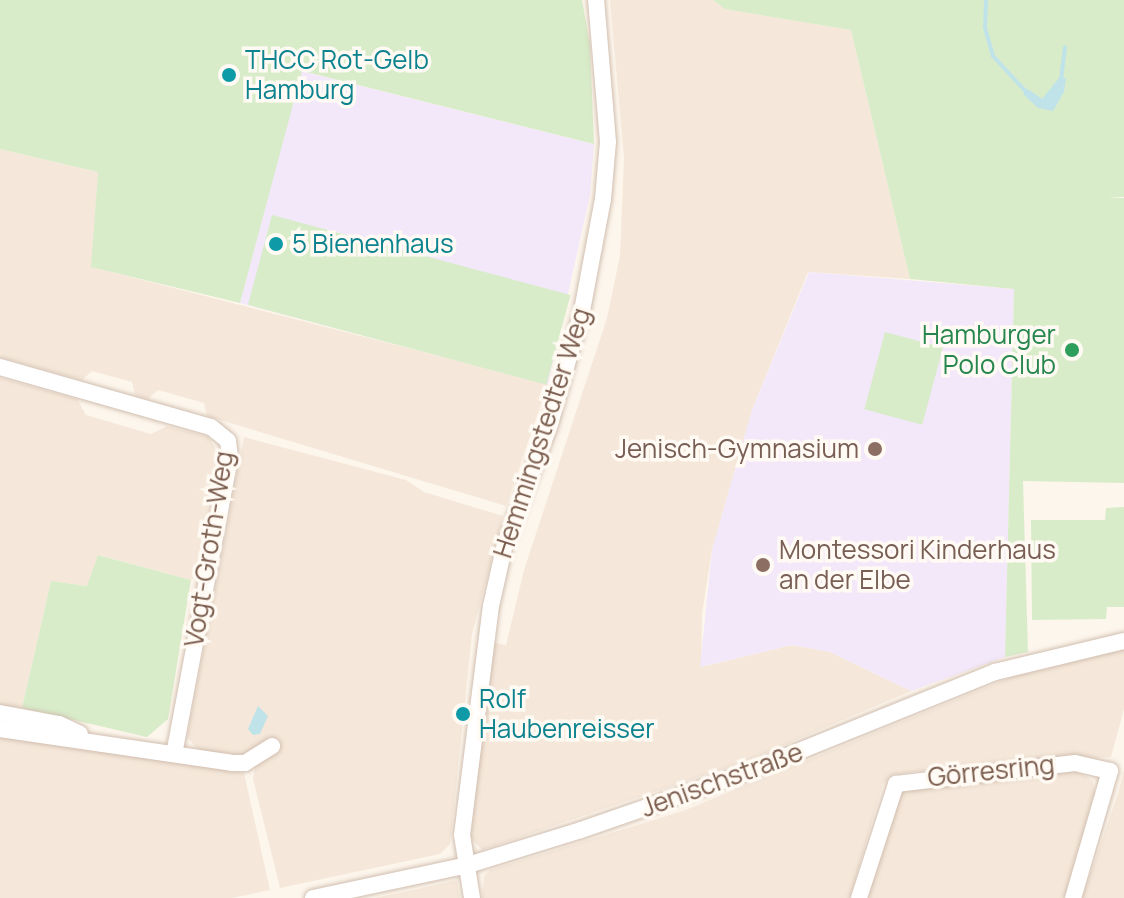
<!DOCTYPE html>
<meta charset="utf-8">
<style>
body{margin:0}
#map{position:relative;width:1124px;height:898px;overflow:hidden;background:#fdf6ec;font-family:Manrope,sans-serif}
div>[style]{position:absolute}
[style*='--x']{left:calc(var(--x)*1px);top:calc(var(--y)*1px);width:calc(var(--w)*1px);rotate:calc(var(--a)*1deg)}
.residential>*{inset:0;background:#f5e8da}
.education>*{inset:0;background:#f3e8fa}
.green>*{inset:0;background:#d8ecc9;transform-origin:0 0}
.water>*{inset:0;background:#bfe3e8}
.stream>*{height:4px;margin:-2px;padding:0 2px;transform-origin:2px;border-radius:2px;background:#bfe3e8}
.roads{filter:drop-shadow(0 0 2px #d1beb0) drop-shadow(0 0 2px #d1beb0)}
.street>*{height:16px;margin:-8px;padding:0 8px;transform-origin:8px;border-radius:8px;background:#fff}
.dots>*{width:22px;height:22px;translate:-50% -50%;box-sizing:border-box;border:4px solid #fffaf3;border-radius:50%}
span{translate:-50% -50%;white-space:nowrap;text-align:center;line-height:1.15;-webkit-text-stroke:7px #fffaf3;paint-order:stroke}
.culture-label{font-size:26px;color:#0d838f}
.left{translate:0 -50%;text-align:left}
.leisure-label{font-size:26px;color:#27864d}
.right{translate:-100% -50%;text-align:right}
.street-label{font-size:26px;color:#7a5c4d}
.education-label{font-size:26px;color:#785e54}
</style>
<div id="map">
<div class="residential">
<i style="clip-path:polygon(610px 0,713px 0,726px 9px,851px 30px,910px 279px,808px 272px,752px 410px,712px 550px,702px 614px,701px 667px,792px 645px,830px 652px,911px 691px,746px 761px,482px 850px,471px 838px,492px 642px,506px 645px,524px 570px,607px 318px,620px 256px,624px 158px)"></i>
<i style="clip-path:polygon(0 149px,98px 172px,92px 267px,548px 384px,506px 506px,207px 416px,204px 403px,158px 390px,148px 399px,135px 395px,132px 382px,92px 371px,82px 380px,0 357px)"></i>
<i style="clip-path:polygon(0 378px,77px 399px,86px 415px,151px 434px,167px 426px,208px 437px,221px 456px,197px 577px,191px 580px,99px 555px,87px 586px,51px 581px,22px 708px,0 705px)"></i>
<i style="clip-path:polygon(244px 437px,406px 480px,424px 492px,503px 516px,472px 634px,450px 844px,440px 854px,280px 888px,253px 779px,256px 760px,199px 751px,187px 737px)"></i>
<i style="clip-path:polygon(1124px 649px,1124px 709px,1111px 757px,995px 762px,895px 774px,883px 784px,850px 898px,482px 898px,484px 876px,490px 870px,683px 811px,1009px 678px)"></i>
<i style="clip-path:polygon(0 735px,244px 773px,270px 890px,232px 898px,0 898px)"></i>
<i style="clip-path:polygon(1124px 770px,1124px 898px,1082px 898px,1118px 794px)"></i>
<i style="clip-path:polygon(1077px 771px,1093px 781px,1095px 795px,1064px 898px,867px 898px,895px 798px,910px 784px)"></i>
<i style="clip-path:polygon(457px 880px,460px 898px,375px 898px,418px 889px)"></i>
</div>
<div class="education">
<i style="clip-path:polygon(301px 71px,594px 144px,590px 195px,548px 384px,240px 303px)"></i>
<i style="clip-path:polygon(809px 272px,1014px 289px,1005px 657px,911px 691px,830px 652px,792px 645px,700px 667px,712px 550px,752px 410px)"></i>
</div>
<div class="green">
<i style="clip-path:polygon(0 0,582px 0,590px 45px,594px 144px,302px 71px,240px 303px,91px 267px,98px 172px,0 149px)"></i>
<i style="clip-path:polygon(713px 0,1124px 0,1124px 197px,1107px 197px,1124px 198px,1124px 483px,1023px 481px,1028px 652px,1005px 657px,1014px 289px,910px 279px,851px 30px,725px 9px)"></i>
<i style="left:272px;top:215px;width:309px;height:93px;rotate:15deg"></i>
<i style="left:885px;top:332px;width:60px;height:80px;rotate:15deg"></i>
<i style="clip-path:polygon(1124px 507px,1124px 607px,1107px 607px,1106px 619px,1032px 620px,1031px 520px,1105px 520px,1106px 508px)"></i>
<i style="clip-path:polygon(98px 555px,191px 580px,168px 719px,147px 737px,22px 708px,51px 581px,87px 586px)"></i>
</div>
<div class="water">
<i style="clip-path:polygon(1059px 78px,1066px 78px,1064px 92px,1053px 111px,1038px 108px,1023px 94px,1028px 89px,1042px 99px)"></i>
<i style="clip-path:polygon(258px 706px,268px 716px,260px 734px,253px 735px,248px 729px)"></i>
</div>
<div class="stream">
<i style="--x:986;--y:0;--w:28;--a:92"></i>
<i style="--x:985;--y:28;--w:29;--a:74"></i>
<i style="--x:993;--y:56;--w:53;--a:47.3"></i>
<i style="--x:1061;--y:80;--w:33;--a:-83"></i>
</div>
<div class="roads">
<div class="street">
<i style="--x:0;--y:367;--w:219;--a:15.9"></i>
<i style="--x:211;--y:427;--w:22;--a:39"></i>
<i style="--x:228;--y:441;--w:17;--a:83"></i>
<i style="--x:230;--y:458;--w:300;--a:100.7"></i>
<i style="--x:0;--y:713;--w:60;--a:10.6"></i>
<i style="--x:59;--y:724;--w:23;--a:25"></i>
<i style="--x:0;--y:729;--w:234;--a:8.3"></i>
<i style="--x:232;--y:763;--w:13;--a:0"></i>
<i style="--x:245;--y:763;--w:32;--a:-32"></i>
<i style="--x:313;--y:898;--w:158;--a:-12"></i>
<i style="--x:468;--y:865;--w:118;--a:-17.2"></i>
<i style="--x:581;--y:830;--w:168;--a:-19.1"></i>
<i style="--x:740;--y:775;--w:275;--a:-22"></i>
<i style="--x:995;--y:672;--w:133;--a:-13.5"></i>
<i style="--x:472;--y:898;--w:64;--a:-99"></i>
<i style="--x:462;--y:835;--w:231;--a:-82.8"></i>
<i style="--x:491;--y:606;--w:64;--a:-77.3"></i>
<i style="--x:505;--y:544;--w:128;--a:-69.4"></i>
<i style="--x:550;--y:424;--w:117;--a:-74.2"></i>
<i style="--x:582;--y:311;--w:114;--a:-79.4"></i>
<i style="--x:603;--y:199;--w:57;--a:-85"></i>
<i style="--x:608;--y:142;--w:143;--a:-94.8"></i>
<i style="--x:859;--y:898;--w:120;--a:-72"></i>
<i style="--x:896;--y:784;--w:180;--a:-6.7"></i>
<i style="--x:1075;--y:763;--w:36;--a:13"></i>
<i style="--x:1110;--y:771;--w:132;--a:106.2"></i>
</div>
</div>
<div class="dots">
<i style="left:229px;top:75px;background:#0f9aa8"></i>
<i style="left:276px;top:244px;background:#0f9aa8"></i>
<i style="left:1072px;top:350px;background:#2e9e5b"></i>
<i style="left:875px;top:449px;background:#8d6e63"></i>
<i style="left:763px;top:565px;background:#8d6e63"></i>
<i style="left:463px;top:714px;background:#0f9aa8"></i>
</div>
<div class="culture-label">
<span class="left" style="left:245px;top:75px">THCC Rot-Gelb<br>Hamburg</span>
<span class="left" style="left:292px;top:244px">5 Bienenhaus</span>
<span class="left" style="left:479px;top:714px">Rolf<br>Haubenreisser</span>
</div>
<div class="leisure-label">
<span class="right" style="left:1056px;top:350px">Hamburger<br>Polo Club</span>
</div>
<div class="street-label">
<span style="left:542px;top:433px;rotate:-72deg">Hemmingstedter Weg</span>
<span style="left:209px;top:549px;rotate:-81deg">Vogt-Groth-Weg</span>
<span style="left:991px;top:771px;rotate:-6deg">Görresring</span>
<span style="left:722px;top:780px;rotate:-20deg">Jenischstraße</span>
</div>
<div class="education-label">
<span class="right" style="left:859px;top:449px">Jenisch-Gymnasium</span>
<span class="left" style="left:779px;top:565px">Montessori Kinderhaus<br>an der Elbe</span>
</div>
</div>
